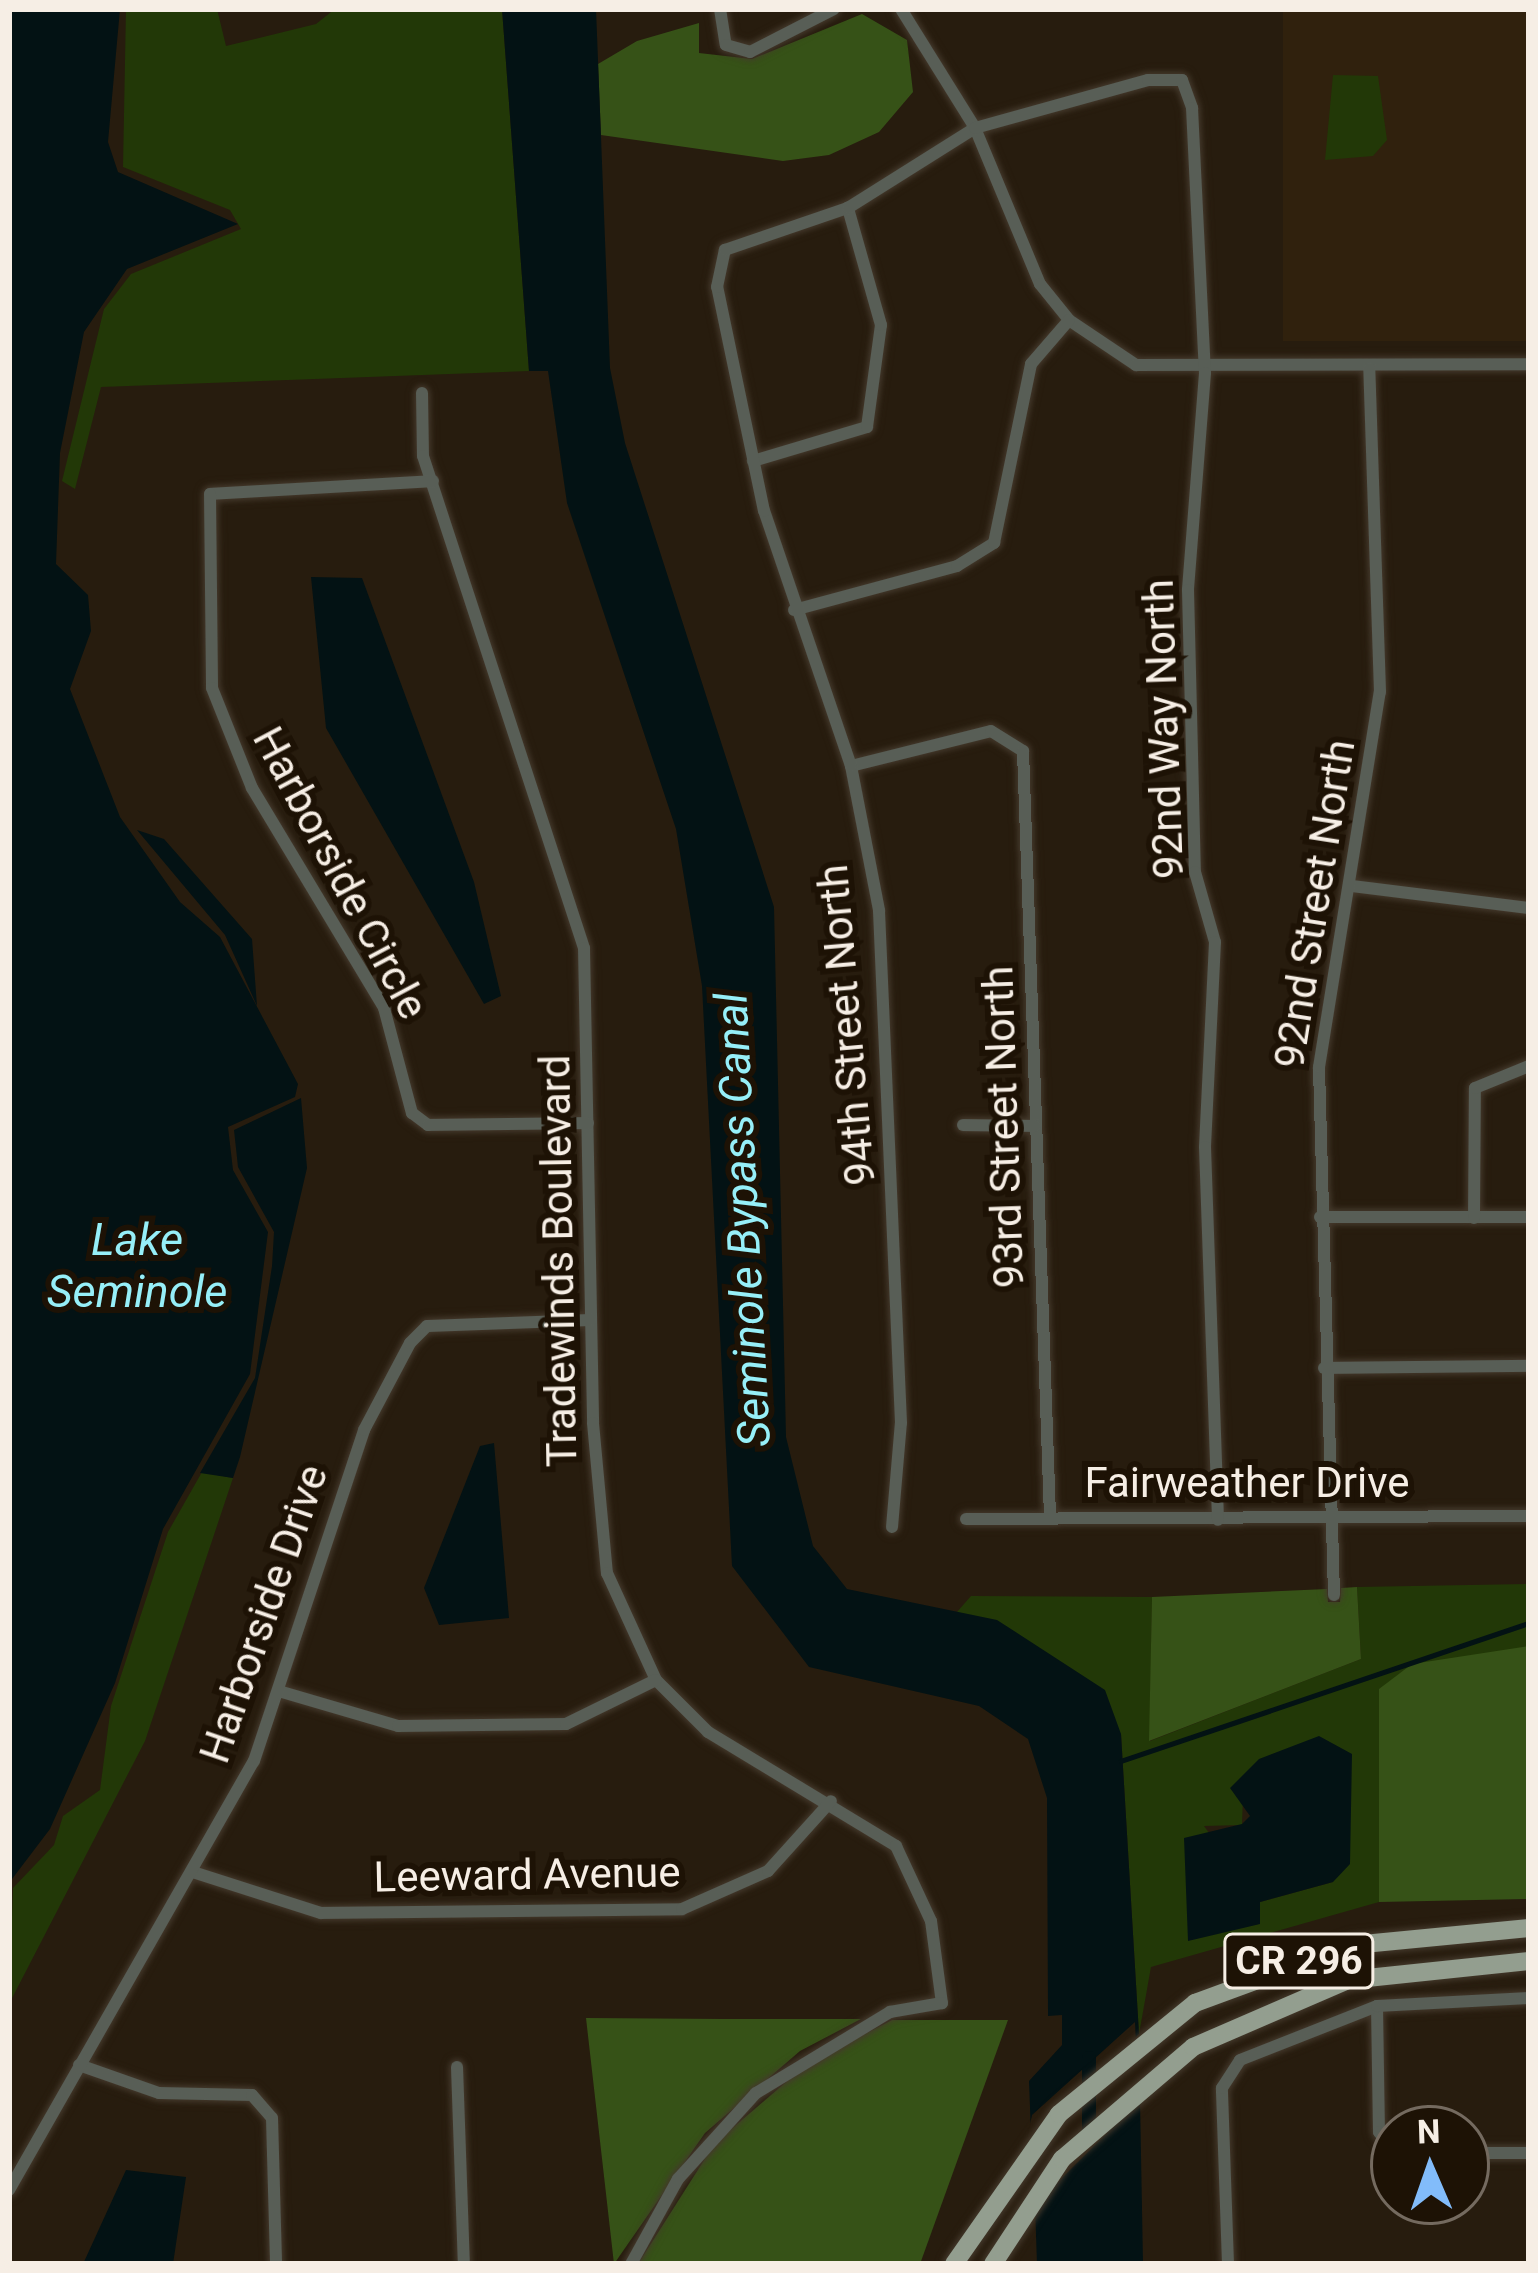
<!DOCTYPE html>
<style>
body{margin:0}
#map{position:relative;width:1538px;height:2273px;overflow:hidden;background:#271c0e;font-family:Roboto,sans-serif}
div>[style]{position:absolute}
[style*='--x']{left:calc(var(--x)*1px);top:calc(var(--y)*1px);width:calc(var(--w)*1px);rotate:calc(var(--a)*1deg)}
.built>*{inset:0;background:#30210d;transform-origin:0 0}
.green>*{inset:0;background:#223807}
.forest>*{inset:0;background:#365217}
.water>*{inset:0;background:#031214}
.pier>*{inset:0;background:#271c0e}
.stream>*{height:4.5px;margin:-2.25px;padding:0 2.25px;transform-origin:2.25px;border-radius:2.25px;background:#031214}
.canal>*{height:14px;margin:-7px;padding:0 7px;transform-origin:7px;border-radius:7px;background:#031214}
.roads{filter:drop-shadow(0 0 3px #44392c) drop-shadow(0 0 3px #44392c)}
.minor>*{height:12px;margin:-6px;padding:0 6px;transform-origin:6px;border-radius:6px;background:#585e56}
.primary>*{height:18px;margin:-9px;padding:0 9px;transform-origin:9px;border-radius:9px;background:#939e8f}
span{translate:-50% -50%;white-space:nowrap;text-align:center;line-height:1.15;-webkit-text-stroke:12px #1d1205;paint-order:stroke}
.shield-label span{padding:3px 9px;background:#1d1205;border:3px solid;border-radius:9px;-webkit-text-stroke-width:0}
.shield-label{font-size:39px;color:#f6eee5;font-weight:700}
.street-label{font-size:42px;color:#f6eee5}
.water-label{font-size:45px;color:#96eff8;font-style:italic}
.frame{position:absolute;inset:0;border:12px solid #f6eee5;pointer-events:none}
.north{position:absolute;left:1370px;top:2105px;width:120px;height:120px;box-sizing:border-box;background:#1d1205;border:3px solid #746a5f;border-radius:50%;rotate:358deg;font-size:33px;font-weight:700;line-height:48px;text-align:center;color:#f6eee5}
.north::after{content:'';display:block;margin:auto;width:42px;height:54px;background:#82bcfa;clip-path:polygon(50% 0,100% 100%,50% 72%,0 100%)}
</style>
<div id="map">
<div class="built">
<i style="left:1283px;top:9px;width:246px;height:332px"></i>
</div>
<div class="green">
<i style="clip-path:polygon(126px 9px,217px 9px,226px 46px,316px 24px,335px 9px,502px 9px,529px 371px,101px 387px,75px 489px,62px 481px,104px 309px,131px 274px,241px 229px,230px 210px,123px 167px)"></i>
<i style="clip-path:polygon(1333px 75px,1378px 76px,1387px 140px,1373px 156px,1325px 160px)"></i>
<i style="clip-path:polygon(202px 1472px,233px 1478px,145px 1741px,9px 2004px,13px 1888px,54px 1845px,63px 1816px,100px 1790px,111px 1706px,168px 1532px)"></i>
<i style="clip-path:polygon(evenodd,1529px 1584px,1529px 1646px,1379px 1689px,1379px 1902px,1151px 1967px,1139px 2034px,1121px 1734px,957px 1612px,971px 1596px,1152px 1597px,1150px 1741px,1361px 1659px,1357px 1587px,1529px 1584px,1243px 1797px,1333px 1882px,1260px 1902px,1204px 1826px,1242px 1825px,1243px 1797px)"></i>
</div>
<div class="forest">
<i style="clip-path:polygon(862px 14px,907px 40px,913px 92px,879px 132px,829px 155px,783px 161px,601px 135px,598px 64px,637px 41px,699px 23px,699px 53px,752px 59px)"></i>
<i style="clip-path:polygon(1357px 1587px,1361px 1659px,1149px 1741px,1152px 1597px,1327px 1589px,1328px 1602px,1340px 1602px,1341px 1588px)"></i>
<i style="clip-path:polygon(1529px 1646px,1529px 1899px,1379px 1902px,1379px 1689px,1412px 1664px)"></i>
<i style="clip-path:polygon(586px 2018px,724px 2019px,861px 2019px,800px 2051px,705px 2133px,614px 2264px)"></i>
<i style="clip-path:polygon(892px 2020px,1008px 2020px,920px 2264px,638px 2264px,715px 2143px,807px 2064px)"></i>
</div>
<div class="water">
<i style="clip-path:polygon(9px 9px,120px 9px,108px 142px,118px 172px,238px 224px,127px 269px,84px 332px,60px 453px,56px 564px,88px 595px,91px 631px,70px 689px,120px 817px,180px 902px,220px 937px,298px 1084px,295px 1097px,228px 1127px,233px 1170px,268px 1232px,250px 1374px,163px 1529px,115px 1683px,50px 1829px,9px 1883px)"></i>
<i style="clip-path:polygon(502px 9px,596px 9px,610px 368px,625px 443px,774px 907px,786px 1437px,813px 1546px,847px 1589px,997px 1620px,1105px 1690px,1121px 1734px,1139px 2034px,1031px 2134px,1029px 2081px,1062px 2045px,1062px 2015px,1048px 2016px,1047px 1798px,1028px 1739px,979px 1706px,809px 1667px,732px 1566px,702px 986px,676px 829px,567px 503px,548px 371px,529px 371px)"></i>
<i style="clip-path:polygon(311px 577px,362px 578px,474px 882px,501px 996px,484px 1004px,326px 728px)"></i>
<i style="clip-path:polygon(137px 830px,164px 839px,252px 939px,257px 1006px,225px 935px)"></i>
<i style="clip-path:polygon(301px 1098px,307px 1168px,240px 1457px,233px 1478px,200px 1473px,255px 1378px,272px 1266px,274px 1232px,238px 1167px,234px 1130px)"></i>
<i style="clip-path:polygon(494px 1443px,509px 1618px,439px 1625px,424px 1588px,480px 1446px)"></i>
<i style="clip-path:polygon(1319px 1736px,1352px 1754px,1350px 1864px,1333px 1882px,1260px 1902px,1260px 1924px,1188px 1941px,1184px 1838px,1242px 1824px,1250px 1816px,1230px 1788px,1259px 1759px)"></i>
<i style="clip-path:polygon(1140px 2100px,1143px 2264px,1037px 2264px,1035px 2205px)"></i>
<i style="clip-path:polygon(126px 2170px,186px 2177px,173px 2264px,83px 2264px)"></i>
</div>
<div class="pier">
<i style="clip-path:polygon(1135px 2022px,1136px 2043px,1027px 2138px,1032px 2115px)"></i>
</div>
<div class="stream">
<i style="--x:1121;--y:1761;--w:431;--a:-18.7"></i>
</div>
<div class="canal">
<i style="--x:1089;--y:2138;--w:80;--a:-90"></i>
</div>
<div class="roads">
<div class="minor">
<i style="--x:720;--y:9;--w:36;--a:81"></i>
<i style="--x:726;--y:45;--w:25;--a:16"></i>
<i style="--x:750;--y:52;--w:94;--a:-27.1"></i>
<i style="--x:901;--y:9;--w:140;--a:58.1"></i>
<i style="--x:975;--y:128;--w:169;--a:67.4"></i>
<i style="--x:1040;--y:284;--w:46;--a:51.1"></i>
<i style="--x:1069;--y:320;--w:81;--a:33.9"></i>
<i style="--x:1136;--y:365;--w:393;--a:-0.1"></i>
<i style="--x:422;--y:393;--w:63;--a:89.1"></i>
<i style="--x:423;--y:456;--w:518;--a:71.88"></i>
<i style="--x:584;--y:948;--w:475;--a:88.9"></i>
<i style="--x:593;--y:1423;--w:151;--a:84.7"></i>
<i style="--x:607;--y:1573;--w:118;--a:65.4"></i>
<i style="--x:656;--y:1680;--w:74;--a:45"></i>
<i style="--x:708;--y:1732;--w:220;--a:31.2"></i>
<i style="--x:896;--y:1846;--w:83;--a:65"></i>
<i style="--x:931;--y:1921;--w:83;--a:82.4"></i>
<i style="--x:942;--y:2003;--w:53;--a:170.2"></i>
<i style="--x:890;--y:2012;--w:157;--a:148.8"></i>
<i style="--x:756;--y:2093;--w:116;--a:132.2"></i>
<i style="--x:678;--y:2179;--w:97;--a:118.9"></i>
<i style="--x:753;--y:461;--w:119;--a:-16.6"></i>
<i style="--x:867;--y:427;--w:103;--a:-82.2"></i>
<i style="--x:881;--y:325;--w:122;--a:-105.8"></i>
<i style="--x:433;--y:481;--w:223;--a:176.7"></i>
<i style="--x:210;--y:494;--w:194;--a:89.4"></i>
<i style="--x:212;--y:688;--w:108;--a:68.2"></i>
<i style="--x:252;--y:788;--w:257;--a:59"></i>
<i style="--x:384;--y:1008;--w:109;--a:75.1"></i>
<i style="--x:412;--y:1113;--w:20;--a:37"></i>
<i style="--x:428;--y:1125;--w:160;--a:-0.7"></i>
<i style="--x:794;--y:610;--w:169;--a:-15.1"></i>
<i style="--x:957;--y:566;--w:44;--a:-31.9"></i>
<i style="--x:994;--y:543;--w:183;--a:-78.3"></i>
<i style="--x:1031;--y:364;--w:58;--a:-49.2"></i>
<i style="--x:851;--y:766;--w:144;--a:-14"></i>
<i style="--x:991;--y:731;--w:38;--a:32"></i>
<i style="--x:1023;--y:751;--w:766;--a:87.98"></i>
<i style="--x:1352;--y:886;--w:178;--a:7.1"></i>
<i style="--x:963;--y:1125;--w:72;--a:0.8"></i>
<i style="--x:1320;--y:1217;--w:209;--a:0"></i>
<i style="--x:1474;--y:1218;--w:130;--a:-89.6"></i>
<i style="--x:1475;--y:1088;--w:58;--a:-22.2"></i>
<i style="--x:1324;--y:1368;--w:205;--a:-0.6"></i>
<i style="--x:966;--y:1519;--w:563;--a:-0.31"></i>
<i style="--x:892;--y:1527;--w:104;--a:-85.1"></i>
<i style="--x:901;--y:1423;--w:513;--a:-92.46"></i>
<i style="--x:879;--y:910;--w:147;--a:-101"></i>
<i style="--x:851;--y:766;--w:269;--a:-108.8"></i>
<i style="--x:764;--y:511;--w:229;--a:-101.8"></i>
<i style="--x:717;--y:287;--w:38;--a:-78"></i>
<i style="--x:725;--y:250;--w:130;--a:-18.9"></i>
<i style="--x:848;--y:208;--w:150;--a:-32.2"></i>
<i style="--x:975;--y:128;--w:180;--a:-15.5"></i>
<i style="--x:1148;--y:80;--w:34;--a:0"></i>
<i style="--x:1182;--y:80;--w:30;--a:70"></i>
<i style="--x:1192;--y:108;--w:265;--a:87.2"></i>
<i style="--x:1205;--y:373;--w:218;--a:94.5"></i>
<i style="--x:1188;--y:590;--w:282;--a:88.6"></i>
<i style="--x:1195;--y:872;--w:73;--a:74.1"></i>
<i style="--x:1215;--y:942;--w:205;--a:92.8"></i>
<i style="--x:1205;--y:1147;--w:373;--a:88"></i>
<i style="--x:1334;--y:1595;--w:528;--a:-91.63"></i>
<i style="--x:1319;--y:1067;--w:380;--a:-80.8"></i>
<i style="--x:1380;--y:692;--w:324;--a:-91.9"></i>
<i style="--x:282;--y:1692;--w:121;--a:16.3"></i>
<i style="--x:398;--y:1726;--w:168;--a:-0.7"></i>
<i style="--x:566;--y:1724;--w:100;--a:-26.1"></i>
<i style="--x:193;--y:1872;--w:134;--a:17.8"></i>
<i style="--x:321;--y:1913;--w:361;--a:-0.6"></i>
<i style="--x:682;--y:1909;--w:94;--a:-23.8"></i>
<i style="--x:768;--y:1871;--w:94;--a:-48"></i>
<i style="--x:1377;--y:2006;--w:126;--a:89.1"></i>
<i style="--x:1379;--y:2132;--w:24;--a:52"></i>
<i style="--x:79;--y:2065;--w:85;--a:19.3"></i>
<i style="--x:159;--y:2093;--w:93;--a:1.2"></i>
<i style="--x:252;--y:2095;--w:30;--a:49"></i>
<i style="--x:272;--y:2118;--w:146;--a:88.4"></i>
<i style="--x:457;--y:2067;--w:197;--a:88"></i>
<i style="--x:1466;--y:2153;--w:63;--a:0"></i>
<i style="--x:9;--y:2190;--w:494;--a:-60.3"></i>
<i style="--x:254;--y:1761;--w:349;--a:-71.6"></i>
<i style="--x:364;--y:1430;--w:98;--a:-62.1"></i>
<i style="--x:410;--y:1343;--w:24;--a:-45"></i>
<i style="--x:427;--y:1326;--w:164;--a:-2.1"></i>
<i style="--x:1228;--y:2264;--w:176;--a:-92"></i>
<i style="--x:1222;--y:2088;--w:33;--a:-57"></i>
<i style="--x:1240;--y:2060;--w:147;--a:-21.5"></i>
<i style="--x:1377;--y:2006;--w:152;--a:-3"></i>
</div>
<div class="primary">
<i style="--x:954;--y:2264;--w:183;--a:-55"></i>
<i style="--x:1059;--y:2114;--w:176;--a:-39.2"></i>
<i style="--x:1195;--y:2003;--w:168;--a:-20.2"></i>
<i style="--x:1353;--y:1945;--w:177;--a:-5.5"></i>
<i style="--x:993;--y:2264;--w:126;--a:-56.7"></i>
<i style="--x:1062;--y:2159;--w:172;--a:-40.5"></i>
<i style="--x:1193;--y:2047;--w:169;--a:-23.4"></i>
<i style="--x:1348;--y:1980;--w:182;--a:-6"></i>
</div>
</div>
<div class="shield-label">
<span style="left:1299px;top:1961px">CR 296</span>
</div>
<div class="street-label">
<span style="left:1164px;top:729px;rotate:-92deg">92nd Way North</span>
<span style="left:340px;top:873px;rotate:62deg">Harborside Circle</span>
<span style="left:1315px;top:904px;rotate:-81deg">92nd Street North</span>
<span style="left:847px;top:1025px;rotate:-95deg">94th Street North</span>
<span style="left:1004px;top:1127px;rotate:-92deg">93rd Street North</span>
<span style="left:559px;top:1261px;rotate:-91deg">Tradewinds Boulevard</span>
<span style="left:1247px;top:1483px">Fairweather Drive</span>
<span style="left:264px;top:1614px;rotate:-71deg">Harborside Drive</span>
<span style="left:527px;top:1875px;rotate:-1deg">Leeward Avenue</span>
</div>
<div class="water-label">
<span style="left:743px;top:1220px;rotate:-93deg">Seminole Bypass Canal</span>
<span style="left:137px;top:1266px">Lake<br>Seminole</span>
</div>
<div class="frame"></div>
<div class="north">N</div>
</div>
